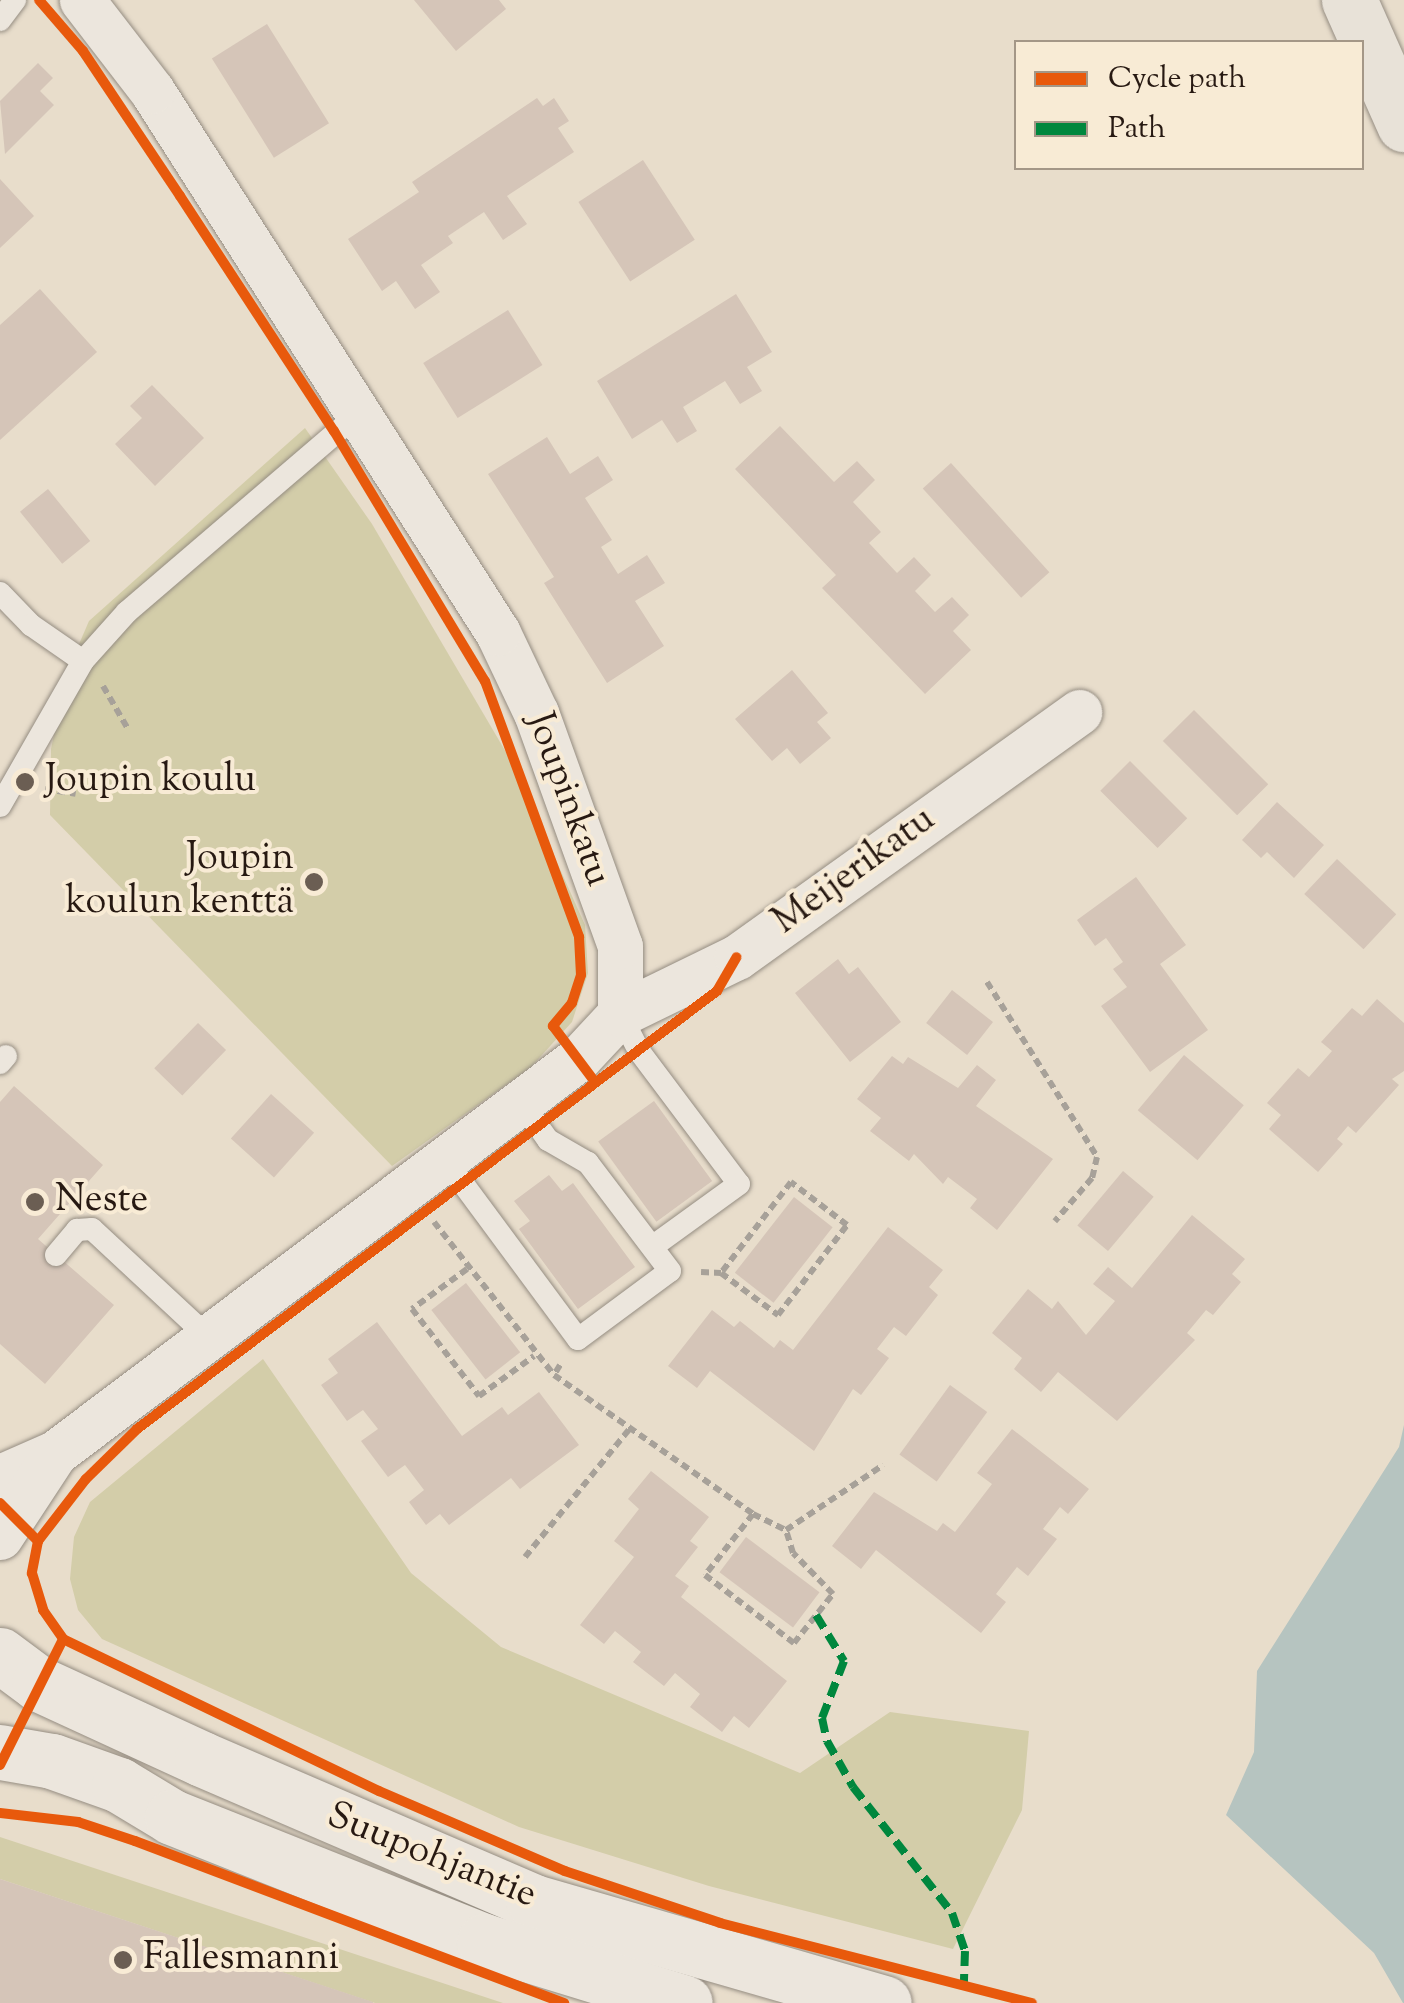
<!DOCTYPE html>
<meta charset="utf-8">
<style>
body{margin:0}
#map{position:relative;width:1404px;height:2003px;overflow:hidden;background:#e8ddcb;font-family:"Sorts Mill Goudy",serif}
div>[style]{position:absolute}
[style*='--x']{left:calc(var(--x)*1px);top:calc(var(--y)*1px);width:calc(var(--w)*1px);rotate:calc(var(--a)*1deg)}
.green>*{inset:0;background:#d3cda9}
.water>*{inset:0;background:#b6c4c0}
.building>*{inset:0;background:#d5c5b8;transform-origin:0 0}
.path>*{height:6px;margin-top:-3px;transform-origin:0;background:repeating-linear-gradient(90deg,#a7a199 0 8px,transparent 0 13px)}
.roads{filter:drop-shadow(0 0 2px #958d82) drop-shadow(0 0 2px #958d82)}
.service>*{height:22px;margin:-11px;padding:0 11px;transform-origin:11px;border-radius:11px;background:#ece6dd}
.minor>*{height:45px;margin:-22.5px;padding:0 22.5px;transform-origin:22.5px;border-radius:22.5px;background:#ece6dd}
.secondary>*{height:55px;margin:-27.5px;padding:0 27.5px;transform-origin:27.5px;border-radius:27.5px;background:#ece6dd}
.trunk>*{height:55px;margin:-27.5px;padding:0 27.5px;transform-origin:27.5px;border-radius:27.5px;background:#e8e2d8}
.quiet>*{height:8px;margin-top:-4px;transform-origin:0;background:repeating-linear-gradient(90deg,#00873e 0 15px,transparent 0 23px)}
.cycleway>*{height:10px;margin:-5px;padding:0 5px;transform-origin:5px;border-radius:5px;background:#e8590c}
.dots>*{width:28px;height:28px;translate:-50% -50%;box-sizing:border-box;border:5px solid #f8ebd5;border-radius:50%}
span{translate:-50% -50%;white-space:nowrap;text-align:center;line-height:1.15;-webkit-text-stroke:8px #f8ebd5;paint-order:stroke}
.poi-label{font-size:38px;color:#271912}
.left{translate:0 -50%;text-align:left}
.right{translate:-100% -50%;text-align:right}
.street-label{font-size:38px;color:#271912}
.legend{position:absolute;left:1014px;top:40px;width:350px;height:130px;box-sizing:border-box;background:#f8ebd5;border:2px solid #a49787;margin:0;padding:12px 18px;list-style:none;font-size:30px;color:#271912}
.legend li{display:flex;align-items:center;gap:20px;height:50px}
.legend b{width:50px;border:2px solid #a49787}
</style>
<div id="map">
<div class="green">
<i style="clip-path:polygon(305px 428px,372px 524px,513px 764px,585px 925px,588px 973px,572px 1022px,531px 1067px,392px 1166px,50px 815px,51px 749px,67px 672px,89px 621px)"></i>
<i style="clip-path:polygon(263px 1359px,411px 1573px,501px 1647px,800px 1773px,890px 1712px,1029px 1731px,1022px 1810px,953px 1949px,709px 1886px,519px 1827px,102px 1639px,78px 1610px,70px 1579px,74px 1537px,90px 1502px)"></i>
<i style="clip-path:polygon(0 1837px,503px 2003px,375px 2003px,0 1879px)"></i>
</div>
<div class="water">
<i style="clip-path:polygon(1404px 1425px,1404px 2003px,1403px 2003px,1374px 1953px,1226px 1815px,1254px 1752px,1257px 1671px,1399px 1447px)"></i>
</div>
<div class="building">
<i style="clip-path:polygon(414px 0,499px 0,506px 9px,456px 51px)"></i>
<i style="left:267px;top:24px;width:117px;height:65px;rotate:58deg"></i>
<i style="clip-path:polygon(38px 63px,53px 78px,40px 91px,54px 105px,5px 154px,0 101px)"></i>
<i style="clip-path:polygon(537px 98px,543px 106px,554px 98px,569px 121px,558px 128px,574px 152px,507px 196px,527px 224px,503px 240px,484px 212px,448px 236px,453px 243px,421px 265px,440px 292px,415px 309px,396px 281px,382px 291px,348px 239px,419px 192px,412px 182px)"></i>
<i style="left:643px;top:160px;width:95px;height:77px;rotate:57deg"></i>
<i style="clip-path:polygon(0 179px,34px 216px,0 248px)"></i>
<i style="clip-path:polygon(40px 289px,97px 352px,0 440px,0 325px)"></i>
<i style="clip-path:polygon(736px 294px,772px 352px,747px 367px,762px 391px,740px 404px,725px 381px,683px 407px,697px 431px,677px 443px,662px 420px,632px 439px,597px 381px)"></i>
<i style="left:508px;top:310px;width:65px;height:100px;rotate:58deg"></i>
<i style="clip-path:polygon(152px 385px,204px 438px,155px 486px,115px 444px,142px 418px,130px 406px)"></i>
<i style="clip-path:polygon(780px 426px,834px 482px,857px 461px,875px 480px,853px 502px,881px 532px,869px 543px,897px 573px,914px 557px,931px 575px,915px 591px,935px 612px,952px 597px,969px 615px,953px 631px,971px 650px,925px 694px,822px 588px,836px 575px,735px 469px)"></i>
<i style="clip-path:polygon(547px 437px,570px 474px,598px 456px,613px 480px,585px 498px,612px 540px,601px 547px,618px 574px,647px 555px,665px 583px,635px 601px,664px 646px,607px 683px,544px 583px,554px 577px,488px 474px)"></i>
<i style="left:951px;top:463px;width:147px;height:38px;rotate:48deg"></i>
<i style="left:48px;top:489px;width:67px;height:36px;rotate:51deg"></i>
<i style="clip-path:polygon(792px 670px,828px 713px,817px 722px,831px 738px,800px 764px,787px 748px,772px 761px,735px 719px)"></i>
<i style="left:1194px;top:710px;width:105px;height:44px;rotate:45deg"></i>
<i style="left:1130px;top:761px;width:81px;height:42px;rotate:45deg"></i>
<i style="clip-path:polygon(1277px 802px,1324px 845px,1294px 878px,1267px 852px,1261px 858px,1242px 840px)"></i>
<i style="left:1337px;top:859px;width:81px;height:48px;rotate:43deg"></i>
<i style="clip-path:polygon(1136px 877px,1186px 945px,1160px 964px,1208px 1030px,1150px 1072px,1101px 1006px,1127px 987px,1113px 969px,1123px 962px,1106px 938px,1095px 946px,1077px 920px)"></i>
<i style="clip-path:polygon(838px 959px,849px 974px,858px 967px,901px 1022px,850px 1062px,795px 993px)"></i>
<i style="left:952px;top:990px;width:52px;height:42px;rotate:38deg"></i>
<i style="clip-path:polygon(1377px 999px,1404px 1023px,1404px 1071px,1392px 1079px,1399px 1085px,1356px 1133px,1348px 1126px,1337px 1139px,1343px 1144px,1318px 1172px,1269px 1129px,1281px 1115px,1267px 1103px,1298px 1068px,1309px 1077px,1332px 1051px,1321px 1042px,1352px 1008px,1362px 1016px)"></i>
<i style="left:198px;top:1023px;width:39px;height:63px;rotate:44deg"></i>
<i style="left:1184px;top:1055px;width:78px;height:72px;rotate:40deg"></i>
<i style="clip-path:polygon(892px 1056px,903px 1064px,908px 1057px,958px 1088px,977px 1065px,996px 1080px,976px 1106px,1053px 1159px,997px 1230px,970px 1208px,977px 1199px,948px 1177px,943px 1184px,914px 1154px,909px 1161px,870px 1131px,881px 1118px,857px 1099px)"></i>
<i style="clip-path:polygon(14px 1086px,103px 1165px,38px 1239px,114px 1305px,45px 1384px,0 1344px,0 1102px)"></i>
<i style="left:271px;top:1094px;width:58px;height:60px;rotate:42deg"></i>
<i style="left:654px;top:1101px;width:99px;height:69px;rotate:54deg"></i>
<i style="left:1123px;top:1171px;width:40px;height:71px;rotate:40deg"></i>
<i style="clip-path:polygon(549px 1175px,562px 1191px,573px 1183px,635px 1267px,578px 1309px,519px 1229px,530px 1221px,514px 1201px)"></i>
<i style="left:794px;top:1197px;width:49px;height:96px;rotate:38deg"></i>
<i style="clip-path:polygon(1192px 1215px,1245px 1259px,1232px 1274px,1241px 1282px,1213px 1315px,1206px 1310px,1187px 1333px,1195px 1340px,1117px 1421px,1058px 1372px,1041px 1392px,1014px 1369px,1022px 1358px,992px 1333px,1028px 1289px,1052px 1309px,1058px 1301px,1086px 1335px,1115px 1301px,1093px 1284px,1108px 1267px,1132px 1288px)"></i>
<i style="clip-path:polygon(888px 1227px,943px 1270px,929px 1287px,938px 1295px,906px 1336px,894px 1327px,877px 1349px,889px 1358px,861px 1395px,853px 1389px,814px 1451px,710px 1371px,697px 1388px,668px 1366px,712px 1310px,734px 1327px,740px 1321px,774px 1348px,780px 1340px,793px 1350px)"></i>
<i style="left:466px;top:1283px;width:88px;height:44px;rotate:52deg"></i>
<i style="clip-path:polygon(377px 1322px,462px 1436px,502px 1407px,508px 1415px,539px 1392px,579px 1445px,520px 1489px,511px 1478px,449px 1525px,440px 1514px,426px 1525px,409px 1502px,424px 1490px,405px 1465px,388px 1477px,361px 1441px,378px 1429px,363px 1410px,347px 1421px,321px 1385px,338px 1373px,328px 1359px)"></i>
<i style="left:950px;top:1385px;width:46px;height:86px;rotate:36deg"></i>
<i style="clip-path:polygon(1012px 1429px,1089px 1489px,1068px 1514px,1060px 1507px,1043px 1529px,1057px 1539px,1028px 1576px,1017px 1567px,996px 1594px,1006px 1602px,981px 1633px,876px 1550px,861px 1569px,832px 1546px,874px 1492px,937px 1531px,943px 1523px,955px 1532px,992px 1484px,977px 1473px)"></i>
<i style="clip-path:polygon(651px 1471px,709px 1517px,690px 1541px,698px 1547px,675px 1576px,689px 1586px,681px 1597px,787px 1681px,749px 1728px,734px 1716px,722px 1732px,690px 1707px,700px 1694px,675px 1673px,664px 1686px,633px 1662px,641px 1652px,615px 1631px,604px 1644px,580px 1625px,634px 1557px,614px 1541px,639px 1509px,628px 1499px)"></i>
<i style="left:746px;top:1537px;width:92px;height:44px;rotate:37deg"></i>
<i style="clip-path:polygon(0 1879px,373px 2002px,373px 2003px,0 2003px)"></i>
</div>
<div class="path">
<i style="--x:103;--y:686;--w:50;--a:59.8"></i>
<i style="--x:45;--y:789;--w:31;--a:9"></i>
<i style="--x:987;--y:982;--w:207;--a:57.8"></i>
<i style="--x:1097;--y:1157;--w:22;--a:103"></i>
<i style="--x:1092;--y:1178;--w:57;--a:130.7"></i>
<i style="--x:434;--y:1222;--w:194;--a:51.9"></i>
<i style="--x:467;--y:1269;--w:68;--a:144"></i>
<i style="--x:412;--y:1309;--w:110;--a:52.4"></i>
<i style="--x:479;--y:1396;--w:68;--a:-36"></i>
<i style="--x:701;--y:1272;--w:20;--a:3"></i>
<i style="--x:721;--y:1273;--w:71;--a:36.4"></i>
<i style="--x:778;--y:1315;--w:113;--a:-52.5"></i>
<i style="--x:847;--y:1225;--w:71;--a:-142.5"></i>
<i style="--x:791;--y:1182;--w:115;--a:127.6"></i>
<i style="--x:560;--y:1365;--w:12;--a:121"></i>
<i style="--x:554;--y:1375;--w:243;--a:34.9"></i>
<i style="--x:753;--y:1514;--w:37;--a:26"></i>
<i style="--x:786;--y:1530;--w:117;--a:-33.8"></i>
<i style="--x:753;--y:1514;--w:78;--a:128.2"></i>
<i style="--x:705;--y:1575;--w:112;--a:37.4"></i>
<i style="--x:794;--y:1643;--w:63;--a:-51.5"></i>
<i style="--x:833;--y:1594;--w:57;--a:-134.3"></i>
<i style="--x:793;--y:1553;--w:24;--a:-107"></i>
<i style="--x:525;--y:1557;--w:168;--a:-50.8"></i>
</div>
<div class="roads">
<div class="service">
<i style="--x:0;--y:20;--w:25;--a:-53"></i>
<i style="--x:0;--y:593;--w:45;--a:45.9"></i>
<i style="--x:31;--y:625;--w:63;--a:34.7"></i>
<i style="--x:0;--y:806;--w:167;--a:-60.2"></i>
<i style="--x:83;--y:661;--w:66;--a:-48.1"></i>
<i style="--x:127;--y:612;--w:304;--a:-40.6"></i>
<i style="--x:620;--y:1014;--w:42;--a:62.8"></i>
<i style="--x:639;--y:1051;--w:166;--a:53.1"></i>
<i style="--x:739;--y:1184;--w:107;--a:144.1"></i>
<i style="--x:0;--y:1063;--w:9;--a:-49"></i>
<i style="--x:444;--y:1158;--w:225;--a:53.5"></i>
<i style="--x:578;--y:1339;--w:114;--a:-36.5"></i>
<i style="--x:670;--y:1271;--w:136;--a:-127.2"></i>
<i style="--x:588;--y:1163;--w:46;--a:-150.1"></i>
<i style="--x:548;--y:1140;--w:47;--a:-125.4"></i>
<i style="--x:56;--y:1255;--w:33;--a:-50"></i>
<i style="--x:77;--y:1230;--w:15;--a:-4"></i>
<i style="--x:92;--y:1229;--w:154;--a:42.9"></i>
</div>
<div class="minor">
<i style="--x:620;--y:1014;--w:130;--a:-26"></i>
<i style="--x:737;--y:957;--w:421;--a:-35.6"></i>
<i style="--x:0;--y:1477;--w:60;--a:-23.6"></i>
<i style="--x:55;--y:1453;--w:655;--a:-36.99"></i>
<i style="--x:578;--y:1059;--w:62;--a:-47"></i>
<i style="--x:620;--y:1014;--w:68;--a:-90"></i>
<i style="--x:620;--y:946;--w:248;--a:-109.8"></i>
<i style="--x:536;--y:713;--w:89;--a:-115.4"></i>
<i style="--x:498;--y:633;--w:643;--a:-122.55"></i>
<i style="--x:152;--y:91;--w:115;--a:-127.6"></i>
<i style="--x:0;--y:1537;--w:100;--a:-56.8"></i>
</div>
<div class="secondary">
<i style="--x:0;--y:1655;--w:49;--a:36.6"></i>
<i style="--x:39;--y:1684;--w:179;--a:24.7"></i>
<i style="--x:202;--y:1759;--w:361;--a:23.3"></i>
<i style="--x:534;--y:1902;--w:364;--a:16.1"></i>
<i style="--x:0;--y:1752;--w:53;--a:9.8"></i>
<i style="--x:52;--y:1761;--w:71;--a:19.7"></i>
<i style="--x:119;--y:1785;--w:62;--a:31.1"></i>
<i style="--x:172;--y:1817;--w:336;--a:21.7"></i>
<i style="--x:484;--y:1941;--w:210;--a:17.1"></i>
</div>
<div class="trunk">
<i style="--x:1349;--y:0;--w:136;--a:66.1"></i>
</div>
</div>
<div class="quiet">
<i style="--x:816;--y:1615;--w:54;--a:58.7"></i>
<i style="--x:844;--y:1661;--w:61;--a:111.1"></i>
<i style="--x:822;--y:1718;--w:24;--a:78"></i>
<i style="--x:827;--y:1741;--w:53;--a:60.5"></i>
<i style="--x:853;--y:1787;--w:160;--a:51.8"></i>
<i style="--x:952;--y:1913;--w:40;--a:71.1"></i>
<i style="--x:965;--y:1951;--w:35;--a:92"></i>
</div>
<div class="cycleway">
<i style="--x:39;--y:0;--w:67;--a:49.2"></i>
<i style="--x:83;--y:51;--w:174;--a:56.2"></i>
<i style="--x:180;--y:196;--w:281;--a:56.8"></i>
<i style="--x:334;--y:431;--w:292;--a:58.9"></i>
<i style="--x:485;--y:681;--w:273;--a:69.8"></i>
<i style="--x:579;--y:937;--w:38;--a:87"></i>
<i style="--x:581;--y:975;--w:29;--a:108"></i>
<i style="--x:572;--y:1003;--w:30;--a:130"></i>
<i style="--x:553;--y:1026;--w:70;--a:53.1"></i>
<i style="--x:0;--y:1503;--w:54;--a:45"></i>
<i style="--x:38;--y:1541;--w:33;--a:101"></i>
<i style="--x:32;--y:1573;--w:39;--a:73"></i>
<i style="--x:43;--y:1610;--w:35;--a:55"></i>
<i style="--x:63;--y:1639;--w:351;--a:25.7"></i>
<i style="--x:379;--y:1791;--w:202;--a:23.3"></i>
<i style="--x:565;--y:1871;--w:163;--a:18.5"></i>
<i style="--x:720;--y:1923;--w:322;--a:14.4"></i>
<i style="--x:38;--y:1541;--w:78;--a:-52.3"></i>
<i style="--x:86;--y:1479;--w:71;--a:-44.4"></i>
<i style="--x:137;--y:1429;--w:727;--a:-37.06"></i>
<i style="--x:717;--y:991;--w:39;--a:-60"></i>
<i style="--x:0;--y:1765;--w:141;--a:-63.4"></i>
<i style="--x:0;--y:1813;--w:79;--a:6.6"></i>
<i style="--x:78;--y:1822;--w:60;--a:18.4"></i>
<i style="--x:135;--y:1841;--w:459;--a:20.7"></i>
</div>
<div class="dots">
<i style="left:25px;top:782px;background:#6b5e53"></i>
<i style="left:314px;top:882px;background:#6b5e53"></i>
<i style="left:35px;top:1202px;background:#6b5e53"></i>
<i style="left:123px;top:1960px;background:#6b5e53"></i>
</div>
<div class="poi-label">
<span class="left" style="left:45px;top:782px">Joupin koulu</span>
<span class="right" style="left:294px;top:882px">Joupin<br>koulun kenttä</span>
<span class="left" style="left:55px;top:1202px">Neste</span>
<span class="left" style="left:143px;top:1960px">Fallesmanni</span>
</div>
<div class="street-label">
<span style="left:567px;top:800px;rotate:70deg">Joupinkatu</span>
<span style="left:855px;top:872px;rotate:-36deg">Meijerikatu</span>
<span style="left:431px;top:1857px;rotate:22deg">Suupohjantie</span>
</div>
<ul class="legend">
<li><b style="height:12px;background:#e8590c"></b>Cycle path</li>
<li><b style="height:12px;background:#00873e"></b>Path</li>
</ul>
</div>
